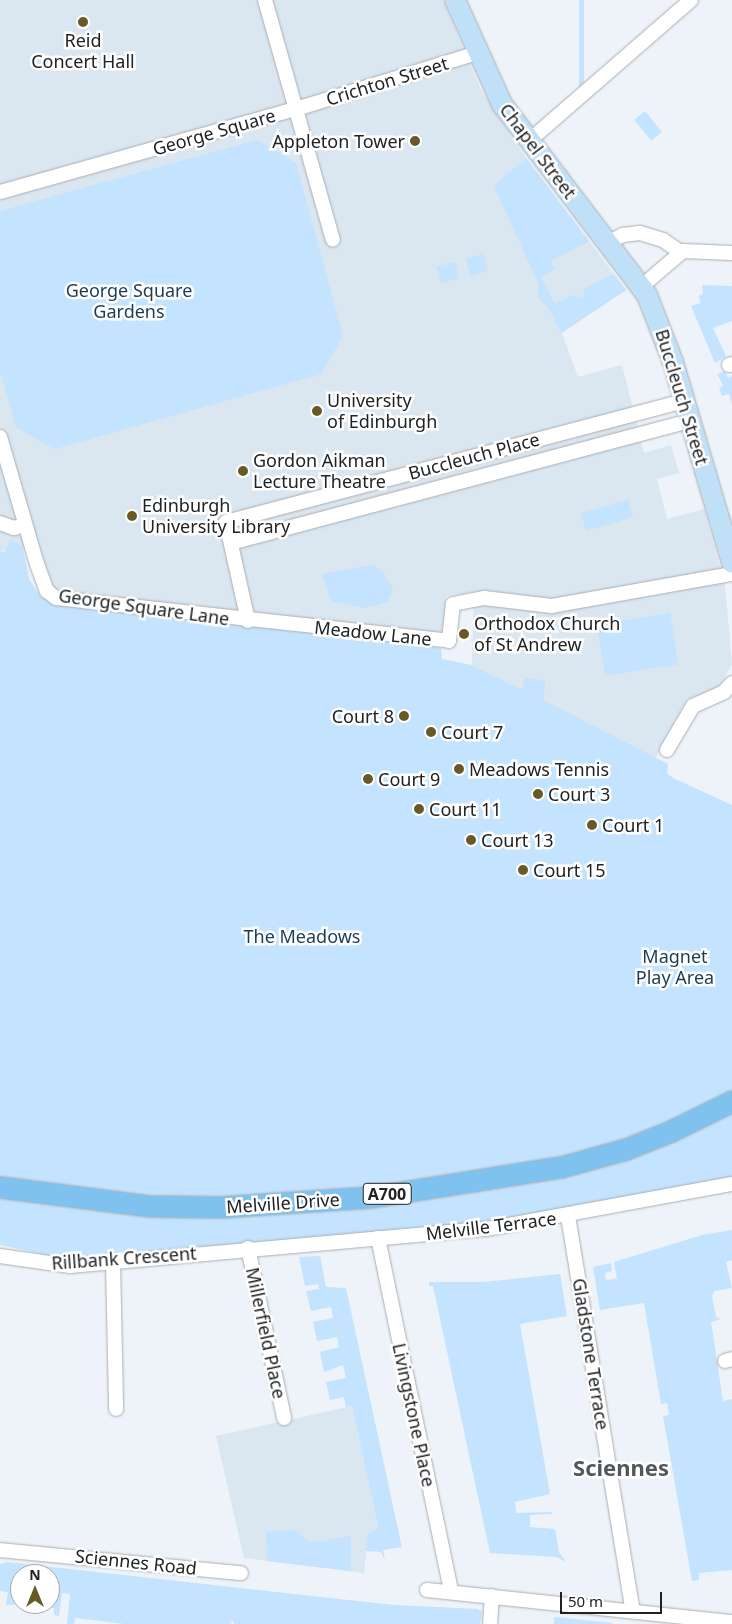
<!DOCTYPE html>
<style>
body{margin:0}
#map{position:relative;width:732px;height:1624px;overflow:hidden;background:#edf3f8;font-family:"Noto Sans",sans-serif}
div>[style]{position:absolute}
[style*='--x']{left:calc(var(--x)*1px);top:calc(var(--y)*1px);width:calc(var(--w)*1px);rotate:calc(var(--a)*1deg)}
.built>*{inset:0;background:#dae6f0}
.green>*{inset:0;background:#c3e3fe;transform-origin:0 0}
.roads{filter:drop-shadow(0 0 1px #a9aeb3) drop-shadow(0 0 1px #a9aeb3)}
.street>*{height:14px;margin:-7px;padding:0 7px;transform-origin:7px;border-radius:7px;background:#fff}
.secondary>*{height:20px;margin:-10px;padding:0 10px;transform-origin:10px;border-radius:10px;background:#bfe0f7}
.primary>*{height:21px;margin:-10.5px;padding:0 10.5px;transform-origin:10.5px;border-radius:10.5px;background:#7fc2ef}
.dots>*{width:14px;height:14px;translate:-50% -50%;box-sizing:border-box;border:2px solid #fff;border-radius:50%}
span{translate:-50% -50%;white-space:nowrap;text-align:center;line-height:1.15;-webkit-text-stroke:5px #fff;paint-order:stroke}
.shield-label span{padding:1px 4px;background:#fff;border:1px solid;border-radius:4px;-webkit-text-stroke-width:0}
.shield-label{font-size:16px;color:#202224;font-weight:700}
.poi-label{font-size:18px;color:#202224}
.right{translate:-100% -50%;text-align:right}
.left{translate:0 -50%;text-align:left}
.street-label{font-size:18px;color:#202224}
.park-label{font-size:18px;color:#1c3c55}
.district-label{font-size:22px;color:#53575c;font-weight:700}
.north{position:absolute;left:10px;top:1564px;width:50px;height:50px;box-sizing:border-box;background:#fff;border:1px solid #a6a7a7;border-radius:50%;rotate:0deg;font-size:14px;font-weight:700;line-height:20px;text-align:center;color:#202224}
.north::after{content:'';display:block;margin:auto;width:18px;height:22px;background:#685927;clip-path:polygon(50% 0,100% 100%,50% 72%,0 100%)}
.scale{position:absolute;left:560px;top:1592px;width:102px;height:22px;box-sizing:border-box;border:2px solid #202224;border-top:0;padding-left:6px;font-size:15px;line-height:18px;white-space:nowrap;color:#202224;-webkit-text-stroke:4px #fff;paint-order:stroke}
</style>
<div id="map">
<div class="built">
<i style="clip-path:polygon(0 0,443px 0,481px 90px,526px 158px,626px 290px,562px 333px,578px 377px,622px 365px,644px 453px,671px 445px,679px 473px,657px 479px,667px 519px,704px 509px,725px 585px,732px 664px,719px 687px,686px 700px,656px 758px,472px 665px,474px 592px,446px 596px,442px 634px,49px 594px,23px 547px,0 551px)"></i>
<i style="clip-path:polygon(352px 1406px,378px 1526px,378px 1530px,368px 1533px,364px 1573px,244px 1558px,216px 1436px)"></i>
</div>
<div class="green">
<i style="left:579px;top:0;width:5px;height:100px"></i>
<i style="left:645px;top:111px;width:27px;height:14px;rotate:51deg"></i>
<i style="clip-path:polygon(257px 140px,296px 163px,343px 336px,321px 374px,54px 449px,16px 427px,0 371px,0 211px)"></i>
<i style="clip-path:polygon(526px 158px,589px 241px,551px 261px,555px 269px,541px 277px,555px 304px,572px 295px,582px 298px,585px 288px,614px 274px,626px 290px,561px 333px,550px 310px,538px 297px,538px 283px,494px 186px)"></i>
<i style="left:483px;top:254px;width:17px;height:18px;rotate:73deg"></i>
<i style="left:455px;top:262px;width:17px;height:19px;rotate:77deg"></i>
<i style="clip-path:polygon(702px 285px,732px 286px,732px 321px,713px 328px,726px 356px,715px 363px,691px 306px,701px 303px,698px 296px,703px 294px)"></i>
<i style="clip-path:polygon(725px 371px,728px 378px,732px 376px,732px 404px,729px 394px,722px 396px,719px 389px,723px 385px,717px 374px)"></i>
<i style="left:628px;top:500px;width:18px;height:49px;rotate:74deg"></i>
<i style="clip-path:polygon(10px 539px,23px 547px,29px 579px,40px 596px,52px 603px,441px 648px,442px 659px,472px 665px,522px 690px,525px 678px,546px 681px,543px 700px,668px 764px,667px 773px,673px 778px,732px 805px,732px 1179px,484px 1224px,62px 1258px,0 1245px,0 551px,5px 552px)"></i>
<i style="clip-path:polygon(372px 565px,382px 571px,393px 589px,388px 602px,365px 608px,331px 601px,322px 574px)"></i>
<i style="left:670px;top:613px;width:52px;height:74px;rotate:81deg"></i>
<i style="clip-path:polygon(732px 1230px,732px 1260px,726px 1262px,732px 1288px,714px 1291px,712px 1296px,716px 1317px,721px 1319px,711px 1322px,723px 1401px,732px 1399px,732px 1570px,699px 1573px,699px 1580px,692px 1581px,663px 1416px,669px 1415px,667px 1403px,661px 1404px,644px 1303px,600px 1310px,593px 1267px,611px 1263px,612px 1271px,605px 1273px,606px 1280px,617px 1279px,614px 1262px,702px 1235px)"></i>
<i style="clip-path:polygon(320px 1256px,326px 1287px,346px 1288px,401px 1543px,402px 1547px,383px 1550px,385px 1561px,381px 1552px,366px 1551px,368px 1533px,377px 1530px,378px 1526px,352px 1406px,346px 1407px,344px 1397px,330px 1400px,326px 1382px,346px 1378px,343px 1365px,324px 1372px,320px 1352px,339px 1347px,337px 1337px,317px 1341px,313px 1322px,333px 1318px,331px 1307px,311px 1311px,306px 1291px,319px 1289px,318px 1284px,305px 1286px,300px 1261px,299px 1257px)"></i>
<i style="clip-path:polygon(560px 1274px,567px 1316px,520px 1324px,550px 1494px,515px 1502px,516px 1513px,552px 1512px,552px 1514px,530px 1515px,530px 1527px,555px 1529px,559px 1552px,566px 1562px,557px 1557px,490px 1553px,433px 1286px,429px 1286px,429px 1282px,483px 1282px)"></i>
<i style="clip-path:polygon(295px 1530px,311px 1543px,351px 1536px,351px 1571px,267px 1561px,266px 1532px)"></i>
<i style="clip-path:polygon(7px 1562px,394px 1605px,477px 1609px,482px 1612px,480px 1624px,234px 1624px,232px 1620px,231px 1624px,125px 1624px,75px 1618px,74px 1624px,67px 1624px,70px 1594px,62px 1593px,59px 1616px,54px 1615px,54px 1608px,21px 1604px,50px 1604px,50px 1574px,20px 1574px,20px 1604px,6px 1605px,8px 1592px,0 1591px,0 1564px)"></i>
<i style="clip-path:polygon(554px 1617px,613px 1623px,613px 1624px,554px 1624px)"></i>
</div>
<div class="roads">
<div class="street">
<i style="--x:265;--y:0;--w:249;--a:74.2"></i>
<i style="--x:530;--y:140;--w:213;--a:-41"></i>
<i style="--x:0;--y:192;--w:307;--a:-15.7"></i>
<i style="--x:296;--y:109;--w:189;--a:-17.2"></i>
<i style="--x:609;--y:242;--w:16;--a:-27"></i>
<i style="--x:623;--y:235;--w:17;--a:-7"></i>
<i style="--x:640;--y:233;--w:24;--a:17"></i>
<i style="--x:663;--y:240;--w:21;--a:35"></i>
<i style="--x:642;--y:286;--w:54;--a:-40.5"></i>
<i style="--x:683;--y:251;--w:49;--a:2.3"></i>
<i style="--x:729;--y:365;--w:3;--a:-18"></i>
<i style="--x:0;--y:437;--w:132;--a:73.8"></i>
<i style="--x:37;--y:564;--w:29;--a:70"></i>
<i style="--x:47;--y:591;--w:11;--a:38"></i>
<i style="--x:56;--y:598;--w:395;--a:6.2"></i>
<i style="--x:449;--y:641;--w:37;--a:-84"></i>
<i style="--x:453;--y:604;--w:32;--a:-11"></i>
<i style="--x:484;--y:598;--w:68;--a:6.7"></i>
<i style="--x:552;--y:606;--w:183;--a:-10.1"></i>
<i style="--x:0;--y:523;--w:15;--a:20"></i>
<i style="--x:14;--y:528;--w:10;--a:-17"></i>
<i style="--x:231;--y:543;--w:476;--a:-14.9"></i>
<i style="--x:248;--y:621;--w:101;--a:-102.5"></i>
<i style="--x:226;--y:522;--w:475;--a:-14.8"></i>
<i style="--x:667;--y:750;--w:51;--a:-59.4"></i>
<i style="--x:693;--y:706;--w:34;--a:-24"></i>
<i style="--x:724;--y:692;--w:12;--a:-48"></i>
<i style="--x:568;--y:1216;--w:400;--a:80.7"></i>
<i style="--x:378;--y:1238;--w:361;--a:78.3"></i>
<i style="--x:248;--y:1248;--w:174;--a:78"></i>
<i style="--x:0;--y:1256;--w:71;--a:8.1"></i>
<i style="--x:70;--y:1266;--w:418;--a:-5.1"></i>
<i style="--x:486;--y:1229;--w:250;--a:-10.4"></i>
<i style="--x:113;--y:1261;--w:148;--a:88.8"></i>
<i style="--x:725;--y:1361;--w:7;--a:-16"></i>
<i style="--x:0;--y:1550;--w:242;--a:5.5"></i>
<i style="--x:427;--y:1590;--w:307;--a:6"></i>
<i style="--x:490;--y:1624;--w:28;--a:-86"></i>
</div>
<div class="secondary">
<i style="--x:455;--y:0;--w:114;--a:65.7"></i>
<i style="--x:502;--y:104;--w:240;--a:52.8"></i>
<i style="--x:647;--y:295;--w:72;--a:68.8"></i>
<i style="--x:673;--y:362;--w:209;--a:73.6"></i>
</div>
<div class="primary">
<i style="--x:0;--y:1187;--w:152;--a:7.2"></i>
<i style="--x:151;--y:1206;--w:69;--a:0.8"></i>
<i style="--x:220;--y:1207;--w:151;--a:-3.8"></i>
<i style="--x:371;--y:1197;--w:192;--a:-9"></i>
<i style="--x:561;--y:1167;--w:67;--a:-15.5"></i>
<i style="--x:626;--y:1149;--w:48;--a:-21.8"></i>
<i style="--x:671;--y:1131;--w:68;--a:-26.2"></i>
</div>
</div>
<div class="dots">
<i style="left:83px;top:22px;background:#685927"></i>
<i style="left:415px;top:141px;background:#685927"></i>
<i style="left:317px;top:411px;background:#685927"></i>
<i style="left:243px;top:471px;background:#685927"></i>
<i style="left:132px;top:516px;background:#685927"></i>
<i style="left:464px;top:634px;background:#685927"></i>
<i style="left:404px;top:716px;background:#685927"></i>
<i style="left:431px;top:732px;background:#685927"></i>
<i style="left:459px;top:769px;background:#685927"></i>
<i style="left:368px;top:779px;background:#685927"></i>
<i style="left:538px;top:794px;background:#685927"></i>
<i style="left:419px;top:809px;background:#685927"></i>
<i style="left:592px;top:825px;background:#685927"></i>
<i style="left:471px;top:840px;background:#685927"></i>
<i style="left:523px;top:870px;background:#685927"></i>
</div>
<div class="shield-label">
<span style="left:387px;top:1194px">A700</span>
</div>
<div class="poi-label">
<span style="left:83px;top:51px">Reid<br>Concert Hall</span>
<span class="right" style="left:405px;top:141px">Appleton Tower</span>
<span class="left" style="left:327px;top:411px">University<br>of Edinburgh</span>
<span class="left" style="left:253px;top:471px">Gordon Aikman<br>Lecture Theatre</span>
<span class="left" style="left:142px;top:516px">Edinburgh<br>University Library</span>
<span class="left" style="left:474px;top:634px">Orthodox Church<br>of St Andrew</span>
<span class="right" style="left:394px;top:716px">Court 8</span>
<span class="left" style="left:441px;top:732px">Court 7</span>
<span class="left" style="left:469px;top:769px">Meadows Tennis</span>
<span class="left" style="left:378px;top:779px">Court 9</span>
<span class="left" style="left:548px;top:794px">Court 3</span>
<span class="left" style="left:429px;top:809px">Court 11</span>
<span class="left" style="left:602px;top:825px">Court 1</span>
<span class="left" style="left:481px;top:840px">Court 13</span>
<span class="left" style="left:533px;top:870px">Court 15</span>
</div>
<div class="street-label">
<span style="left:387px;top:81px;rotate:-17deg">Crichton Street</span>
<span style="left:214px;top:132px;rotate:-16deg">George Square</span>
<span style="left:538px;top:151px;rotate:53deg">Chapel Street</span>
<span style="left:682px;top:397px;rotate:73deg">Buccleuch Street</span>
<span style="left:474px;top:456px;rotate:-15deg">Buccleuch Place</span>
<span style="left:144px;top:607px;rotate:8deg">George Square Lane</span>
<span style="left:373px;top:633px;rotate:6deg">Meadow Lane</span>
<span style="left:283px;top:1203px;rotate:-4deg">Melville Drive</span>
<span style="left:491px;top:1226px;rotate:-7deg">Melville Terrace</span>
<span style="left:124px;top:1258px;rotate:-4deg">Rillbank Crescent</span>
<span style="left:266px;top:1333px;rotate:78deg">Millerfield Place</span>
<span style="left:591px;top:1354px;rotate:81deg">Gladstone Terrace</span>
<span style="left:414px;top:1415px;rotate:78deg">Livingstone Place</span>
<span style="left:136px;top:1562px;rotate:6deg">Sciennes Road</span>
</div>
<div class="park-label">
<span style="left:129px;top:301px">George Square<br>Gardens</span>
<span style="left:302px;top:936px">The Meadows</span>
<span style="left:675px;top:967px">Magnet<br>Play Area</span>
</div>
<div class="district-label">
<span style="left:621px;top:1468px">Sciennes</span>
</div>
<div class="north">N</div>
<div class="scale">50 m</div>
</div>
